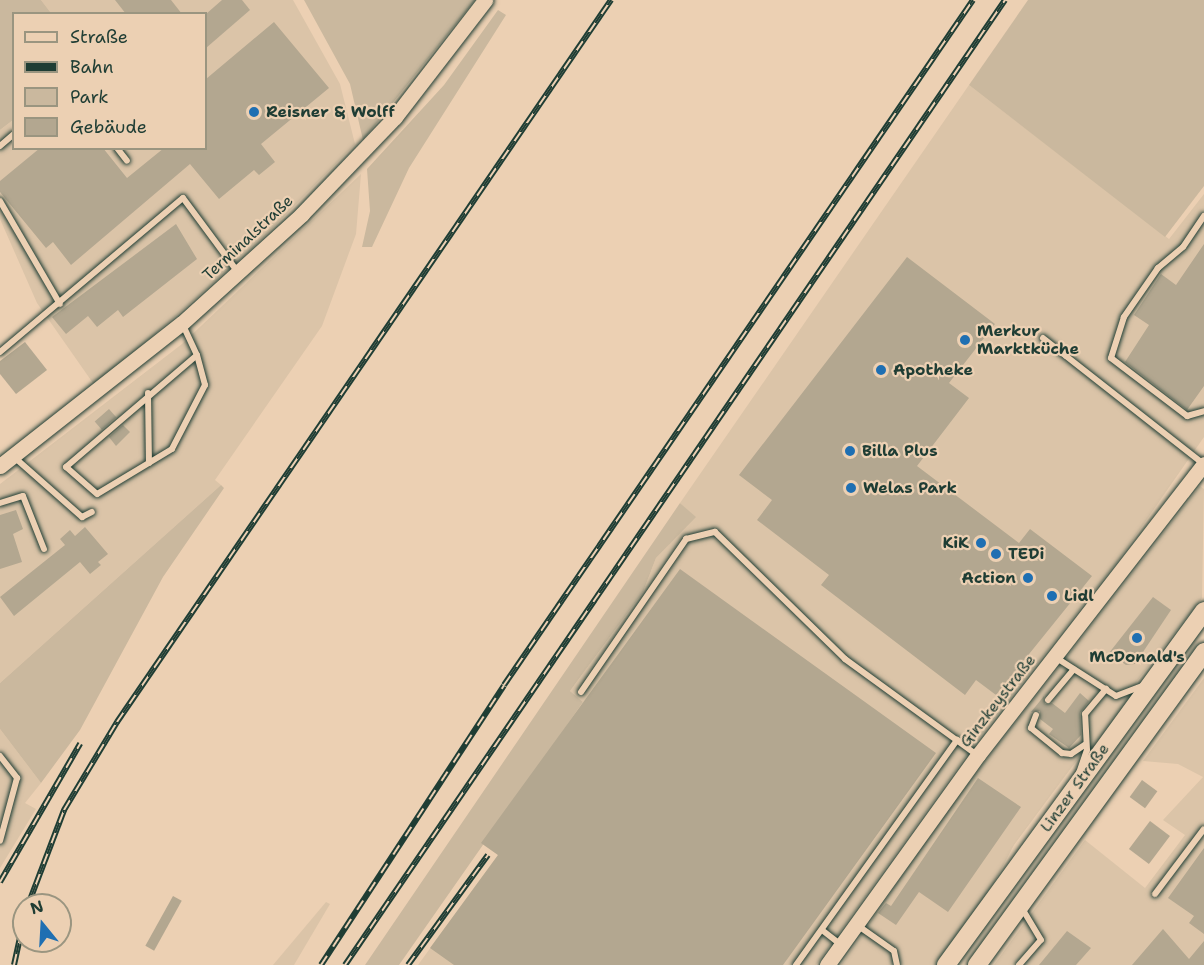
<!DOCTYPE html>
<meta charset="utf-8">
<style>
body{margin:0}
#map{position:relative;width:1204px;height:965px;overflow:hidden;background:#ecd0b3;font-family:"Shantell Sans",sans-serif}
div>[style]{position:absolute}
[style*='--x']{left:calc(var(--x)*1px);top:calc(var(--y)*1px);width:calc(var(--w)*1px);rotate:calc(var(--a)*1deg)}
.built>*{inset:0;background:#dbc4a8}
.green>*{inset:0;background:#cab89e}
.building>*{inset:0;background:#b3a790;transform-origin:0 0}
.roads{filter:drop-shadow(0 0 2px #1f3d34) drop-shadow(0 0 2px #1f3d34)}
.service>*{height:6px;margin:-3px;padding:0 3px;transform-origin:3px;border-radius:3px;background:#ecd0b3}
.tertiary>*{height:15px;margin:-7.5px;padding:0 7.5px;transform-origin:7.5px;border-radius:7.5px;background:#ecd0b3}
.primary>*{height:18px;margin:-9px;padding:0 9px;transform-origin:9px;border-radius:9px;background:#ecd0b3}
.rail>*{height:6px;margin-top:-3px;transform-origin:0;background:repeating-linear-gradient(90deg,#ecd0b3 0 11px,#1f3d34 0 22px);box-sizing:border-box;border-block:2px solid #1f3d34}
.dots>*{width:16px;height:16px;translate:-50% -50%;box-sizing:border-box;border:3px solid #ecd0b3;border-radius:50%}
span{translate:-50% -50%;white-space:nowrap;text-align:center;line-height:1.15;-webkit-text-stroke:4.5px #ecd0b3;paint-order:stroke}
.poi-label{font-size:16px;color:#1f3d34;font-weight:700}
.left{translate:0 -50%;text-align:left}
.right{translate:-100% -50%;text-align:right}
.street-label{font-size:16px;color:#1f3d34}
.legend{position:absolute;left:12px;top:12px;width:195px;height:138px;box-sizing:border-box;background:#ecd0b3;border:2px solid #9a9580;margin:0;padding:8px 10px;list-style:none;font-size:18px;color:#1f3d34}
.legend li{display:flex;align-items:center;gap:12px;height:30px}
.legend b{width:30px;border:2px solid #9a9580}
.north{position:absolute;left:12px;top:893px;width:60px;height:60px;box-sizing:border-box;background:#ecd0b3;border:2px solid #9a9580;border-radius:50%;rotate:342deg;font-size:16px;font-weight:700;line-height:24px;text-align:center;color:#1f3d34}
.north::after{content:'';display:block;margin:auto;width:21px;height:27px;background:#1f6fb2;clip-path:polygon(50% 0,100% 100%,50% 72%,0 100%)}
</style>
<div id="map">
<div class="built">
<i style="clip-path:polygon(41px 0,293px 0,340px 84px,355px 144px,249px 252px,95px 386px,37px 303px,0 219px,0 130px,13px 120px,14px 148px,206px 148px,206px 14px,51px 13px)"></i>
<i style="clip-path:polygon(969px 85px,1169px 239px,1204px 194px,1204px 437px,1120px 558px,979px 738px,816px 965px,418px 965px,498px 855px,481px 843px,583px 702px,570px 691px,643px 592px,656px 558px,695px 517px,680px 503px)"></i>
<i style="clip-path:polygon(361px 174px,356px 234px,322px 326px,215px 480px,221px 485px,0 683px,0 484px,182px 344px)"></i>
<i style="clip-path:polygon(1200px 486px,1204px 489px,1202px 598px,1137px 681px,1129px 703px,1099px 745px,1083px 752px,1014px 845px,989px 892px,937px 965px,841px 965px,945px 813px)"></i>
<i style="clip-path:polygon(1204px 678px,1204px 965px,994px 965px,1085px 840px,1145px 888px,1185px 835px,1163px 820px,1203px 777px,1178px 764px,1143px 761px)"></i>
<i style="clip-path:polygon(0 729px,41px 783px,25px 803px,36px 809px,0 868px)"></i>
<i style="clip-path:polygon(326px 902px,330px 904px,294px 965px,273px 965px)"></i>
</div>
<div class="green">
<i style="clip-path:polygon(0 0,41px 0,51px 13px,14px 14px,13px 120px,0 130px)"></i>
<i style="clip-path:polygon(304px 0,475px 0,363px 140px,350px 84px)"></i>
<i style="clip-path:polygon(1028px 0,1204px 0,1204px 186px,1165px 237px,969px 85px)"></i>
<i style="clip-path:polygon(498px 10px,506px 15px,409px 168px,372px 247px,362px 247px,370px 211px,367px 169px,444px 85px)"></i>
<i style="clip-path:polygon(221px 485px,224px 488px,163px 577px,80px 730px,41px 783px,0 729px,0 683px)"></i>
<i style="clip-path:polygon(680px 503px,696px 517px,656px 558px,643px 592px,570px 691px,583px 702px,399px 965px,365px 965px)"></i>
</div>
<div class="building">
<i style="clip-path:polygon(115px 0,171px 0,182px 14px,126px 14px)"></i>
<i style="clip-path:polygon(222px 0,242px 0,250px 10px,206px 48px,206px 14px)"></i>
<i style="clip-path:polygon(274px 22px,329px 88px,261px 144px,275px 162px,259px 175px,254px 170px,219px 199px,190px 164px,71px 265px,53px 242px,46px 248px,0 192px,0 181px,40px 148px,103px 148px,127px 178px,164px 148px,206px 148px,206px 79px)"></i>
<i style="clip-path:polygon(176px 224px,197px 259px,123px 317px,118px 310px,97px 327px,88px 316px,66px 334px,52px 317px)"></i>
<i style="clip-path:polygon(1204px 244px,1204px 386px,1187px 410px,1125px 362px,1149px 325px,1134px 315px,1161px 274px,1176px 285px)"></i>
<i style="clip-path:polygon(907px 257px,995px 324px,949px 383px,969px 398px,917px 466px,1019px 543px,1030px 529px,1092px 576px,996px 695px,976px 680px,965px 695px,821px 585px,829px 575px,757px 520px,772px 500px,739px 475px)"></i>
<i style="clip-path:polygon(25px 342px,47px 370px,16px 394px,0 374px,0 361px)"></i>
<i style="left:109px;top:409px;width:11px;height:19px;rotate:49deg"></i>
<i style="clip-path:polygon(123px 425px,130px 432px,116px 446px,109px 437px)"></i>
<i style="clip-path:polygon(16px 510px,23px 529px,13px 534px,22px 562px,0 569px,0 515px)"></i>
<i style="clip-path:polygon(85px 527px,108px 554px,98px 562px,101px 565px,90px 574px,80px 562px,14px 616px,0 597px,65px 545px,60px 539px,70px 530px,75px 536px)"></i>
<i style="clip-path:polygon(680px 569px,936px 753px,783px 965px,454px 965px,430px 948px,498px 855px,481px 843px)"></i>
<i style="clip-path:polygon(1153px 597px,1171px 610px,1135px 664px,1126px 665px,1109px 653px)"></i>
<i style="clip-path:polygon(1080px 693px,1089px 701px,1080px 713px,1081px 735px,1069px 748px,1049px 734px,1053px 729px,1040px 719px,1040px 711px,1031px 712px,1044px 696px,1045px 704px,1052px 703px,1065px 713px)"></i>
<i style="clip-path:polygon(978px 778px,1021px 807px,948px 912px,919px 892px,896px 925px,878px 913px,886px 903px,891px 906px)"></i>
<i style="left:1142px;top:780px;width:19px;height:21px;rotate:36deg"></i>
<i style="left:1150px;top:821px;width:25px;height:35px;rotate:37deg"></i>
<i style="clip-path:polygon(1204px 848px,1204px 934px,1189px 923px,1194px 916px,1168px 898px)"></i>
<i style="left:173px;top:896px;width:10px;height:57px;rotate:29deg"></i>
<i style="clip-path:polygon(1163px 929px,1189px 959px,1204px 941px,1204px 965px,1132px 965px)"></i>
<i style="clip-path:polygon(1067px 931px,1091px 948px,1076px 965px,1039px 965px)"></i>
</div>
<div class="roads">
<div class="service">
<i style="--x:0;--y:146;--w:18;--a:-41"></i>
<i style="--x:117;--y:148;--w:16;--a:52"></i>
<i style="--x:0;--y:201;--w:119;--a:59.8"></i>
<i style="--x:1204;--y:216;--w:37;--a:124"></i>
<i style="--x:1183;--y:247;--w:33;--a:140"></i>
<i style="--x:1158;--y:268;--w:60;--a:124.8"></i>
<i style="--x:1124;--y:317;--w:43;--a:107.6"></i>
<i style="--x:1111;--y:358;--w:96;--a:37.3"></i>
<i style="--x:1187;--y:416;--w:18;--a:-16"></i>
<i style="--x:182;--y:323;--w:35;--a:65"></i>
<i style="--x:197;--y:355;--w:31;--a:75"></i>
<i style="--x:205;--y:385;--w:72;--a:117.3"></i>
<i style="--x:172;--y:449;--w:87;--a:149"></i>
<i style="--x:97;--y:494;--w:41;--a:-138.9"></i>
<i style="--x:66;--y:467;--w:172;--a:-40.5"></i>
<i style="--x:1043;--y:338;--w:201;--a:38.1"></i>
<i style="--x:0;--y:352;--w:239;--a:-40.1"></i>
<i style="--x:183;--y:198;--w:91;--a:53.5"></i>
<i style="--x:148;--y:393;--w:70;--a:89.2"></i>
<i style="--x:14;--y:457;--w:91;--a:41.4"></i>
<i style="--x:82;--y:517;--w:11;--a:-27"></i>
<i style="--x:0;--y:503;--w:24;--a:-17"></i>
<i style="--x:23;--y:496;--w:57;--a:68.4"></i>
<i style="--x:1055;--y:657;--w:72;--a:32.6"></i>
<i style="--x:1116;--y:696;--w:30;--a:-21"></i>
<i style="--x:581;--y:692;--w:186;--a:-55.5"></i>
<i style="--x:686;--y:539;--w:30;--a:-14"></i>
<i style="--x:715;--y:532;--w:182;--a:44.3"></i>
<i style="--x:845;--y:659;--w:163;--a:36"></i>
<i style="--x:1048;--y:700;--w:40;--a:-50"></i>
<i style="--x:1036;--y:715;--w:14;--a:111"></i>
<i style="--x:1031;--y:728;--w:40;--a:39"></i>
<i style="--x:1062;--y:753;--w:9;--a:6"></i>
<i style="--x:1071;--y:754;--w:18;--a:-34"></i>
<i style="--x:0;--y:756;--w:28;--a:52"></i>
<i style="--x:17;--y:778;--w:65;--a:105.1"></i>
<i style="--x:1079;--y:773;--w:24;--a:-71"></i>
<i style="--x:1087;--y:750;--w:36;--a:-93"></i>
<i style="--x:1085;--y:714;--w:33;--a:-50"></i>
<i style="--x:1155;--y:894;--w:81;--a:-53"></i>
<i style="--x:857;--y:925;--w:45;--a:35.1"></i>
<i style="--x:894;--y:951;--w:14;--a:78"></i>
<i style="--x:822;--y:930;--w:23;--a:38"></i>
<i style="--x:796;--y:965;--w:277;--a:-54.4"></i>
<i style="--x:1019;--y:965;--w:33;--a:-49"></i>
<i style="--x:1041;--y:940;--w:39;--a:-121"></i>
</div>
<div class="tertiary">
<i style="--x:0;--y:466;--w:231;--a:-38.2"></i>
<i style="--x:182;--y:323;--w:162;--a:-42.2"></i>
<i style="--x:302;--y:214;--w:134;--a:-46.2"></i>
<i style="--x:395;--y:117;--w:148;--a:-52.4"></i>
<i style="--x:827;--y:965;--w:259;--a:-54.3"></i>
<i style="--x:978;--y:755;--w:368;--a:-52.2"></i>
</div>
<div class="primary">
<i style="--x:946;--y:965;--w:438;--a:-53.9"></i>
<i style="--x:977;--y:965;--w:387;--a:-54"></i>
</div>
</div>
<div class="rail">
<i style="--x:0;--y:882;--w:160;--a:-59.9"></i>
<i style="--x:28;--y:905;--w:102;--a:-69.2"></i>
<i style="--x:64;--y:810;--w:103;--a:-58.9"></i>
<i style="--x:117;--y:722;--w:875;--a:-55.62"></i>
<i style="--x:14;--y:965;--w:47;--a:-77.7"></i>
<i style="--x:321;--y:965;--w:334;--a:-56.8"></i>
<i style="--x:504;--y:685;--w:830;--a:-55.6"></i>
<i style="--x:345;--y:965;--w:1169;--a:-55.63"></i>
<i style="--x:408;--y:965;--w:136;--a:-54"></i>
</div>
<div class="dots">
<i style="left:254px;top:112px;background:#1f6fb2"></i>
<i style="left:965px;top:340px;background:#1f6fb2"></i>
<i style="left:881px;top:370px;background:#1f6fb2"></i>
<i style="left:850px;top:451px;background:#1f6fb2"></i>
<i style="left:851px;top:488px;background:#1f6fb2"></i>
<i style="left:981px;top:543px;background:#1f6fb2"></i>
<i style="left:996px;top:554px;background:#1f6fb2"></i>
<i style="left:1028px;top:578px;background:#1f6fb2"></i>
<i style="left:1052px;top:596px;background:#1f6fb2"></i>
<i style="left:1137px;top:638px;background:#1f6fb2"></i>
</div>
<div class="poi-label">
<span class="left" style="left:266px;top:112px">Reisner &amp; Wolff</span>
<span class="left" style="left:977px;top:340px">Merkur<br>Marktküche</span>
<span class="left" style="left:893px;top:370px">Apotheke</span>
<span class="left" style="left:862px;top:451px">Billa Plus</span>
<span class="left" style="left:863px;top:488px">Welas Park</span>
<span class="right" style="left:969px;top:543px">KiK</span>
<span class="left" style="left:1008px;top:554px">TEDi</span>
<span class="right" style="left:1016px;top:578px">Action</span>
<span class="left" style="left:1064px;top:596px">Lidl</span>
<span style="left:1137px;top:657px">McDonald's</span>
</div>
<div class="street-label">
<span style="left:248px;top:238px;rotate:-43deg">Terminalstraße</span>
<span style="left:998px;top:701px;rotate:-52deg">Ginzkeystraße</span>
<span style="left:1075px;top:788px;rotate:-54deg">Linzer Straße</span>
</div>
<ul class="legend">
<li><b style="height:8px;background:#ecd0b3"></b>Straße</li>
<li><b style="height:8px;background:#1f3d34"></b>Bahn</li>
<li><b style="height:16px;background:#cab89e"></b>Park</li>
<li><b style="height:16px;background:#b3a790"></b>Gebäude</li>
</ul>
<div class="north">N</div>
</div>
